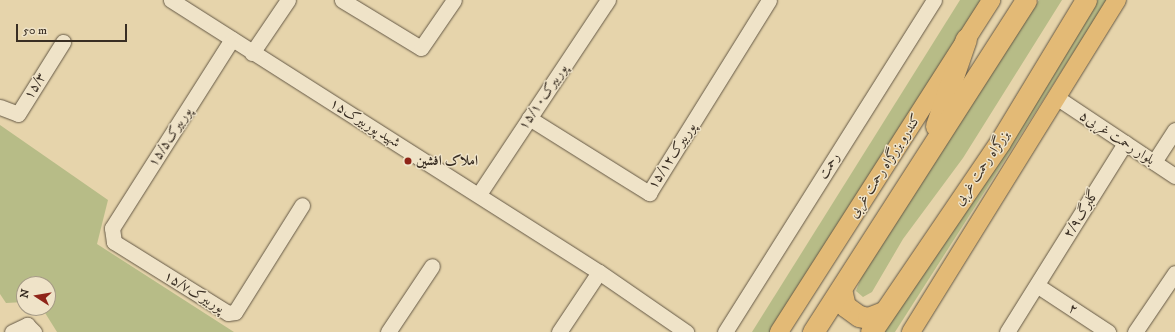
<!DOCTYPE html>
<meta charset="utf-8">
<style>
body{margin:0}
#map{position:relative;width:1175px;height:332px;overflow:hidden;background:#e6d4ab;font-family:"IM FELL DW Pica",Amiri,serif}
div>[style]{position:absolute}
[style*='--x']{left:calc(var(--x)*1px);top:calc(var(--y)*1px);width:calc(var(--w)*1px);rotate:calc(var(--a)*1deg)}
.green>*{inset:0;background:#b7bc87}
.roads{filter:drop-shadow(0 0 1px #645845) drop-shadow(0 0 1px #645845)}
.minor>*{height:15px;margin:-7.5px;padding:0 7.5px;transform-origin:7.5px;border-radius:7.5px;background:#efe3c8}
.major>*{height:18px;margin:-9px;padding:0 9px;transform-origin:9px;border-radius:9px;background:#e3ba76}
.highway>*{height:21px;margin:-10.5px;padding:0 10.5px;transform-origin:10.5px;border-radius:10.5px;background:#e3ba76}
.dots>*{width:11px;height:11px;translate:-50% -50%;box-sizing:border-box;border:2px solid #efe3c8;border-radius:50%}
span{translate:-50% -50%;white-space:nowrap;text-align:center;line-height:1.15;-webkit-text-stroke:3px #efe3c8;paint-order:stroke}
.street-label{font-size:14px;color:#392e23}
.poi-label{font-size:14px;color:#392e23;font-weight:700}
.left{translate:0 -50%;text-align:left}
.north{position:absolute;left:16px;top:276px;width:40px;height:40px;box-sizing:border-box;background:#efe3c8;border:1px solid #a69b86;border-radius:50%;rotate:282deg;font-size:11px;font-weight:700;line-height:16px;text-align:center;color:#392e23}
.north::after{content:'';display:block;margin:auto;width:14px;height:18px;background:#8f2418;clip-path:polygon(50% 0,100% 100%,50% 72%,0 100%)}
.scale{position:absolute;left:16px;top:24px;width:111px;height:18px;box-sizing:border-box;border:2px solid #392e23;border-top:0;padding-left:5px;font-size:12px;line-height:14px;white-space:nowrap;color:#392e23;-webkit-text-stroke:3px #efe3c8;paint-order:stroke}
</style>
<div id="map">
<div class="green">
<i style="clip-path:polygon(960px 0,983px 0,772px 332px,752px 332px)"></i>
<i style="clip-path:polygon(1039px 0,1062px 0,963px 158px,903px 239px,872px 292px,863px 297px,856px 291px,861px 278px)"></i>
<i style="clip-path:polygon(1098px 0,1107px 0,895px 332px,884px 332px)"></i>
<i style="clip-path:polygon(0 125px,108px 200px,97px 244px,234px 332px,57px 332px,42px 308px,48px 308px,48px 284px,24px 284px,24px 302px,6px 303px,0 294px)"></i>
</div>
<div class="roads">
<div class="minor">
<i style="--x:171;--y:0;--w:507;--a:32.44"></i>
<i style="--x:599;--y:272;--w:106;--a:34.6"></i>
<i style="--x:342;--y:0;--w:92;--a:31.3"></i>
<i style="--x:421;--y:48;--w:58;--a:-55.5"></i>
<i style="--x:232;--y:39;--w:224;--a:122.4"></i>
<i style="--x:112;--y:228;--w:14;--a:82"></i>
<i style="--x:114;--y:242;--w:134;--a:31.9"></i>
<i style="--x:228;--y:313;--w:7;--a:-8"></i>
<i style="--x:235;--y:312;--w:126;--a:-57.9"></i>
<i style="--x:252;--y:53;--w:64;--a:-55.8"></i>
<i style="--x:1059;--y:99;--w:139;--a:33.6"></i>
<i style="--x:0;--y:107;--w:19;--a:21"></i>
<i style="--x:18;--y:114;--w:85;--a:-58"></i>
<i style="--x:529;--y:118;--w:142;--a:32"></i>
<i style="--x:649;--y:193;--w:227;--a:-58.1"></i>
<i style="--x:1154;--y:162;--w:38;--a:-57"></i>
<i style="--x:479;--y:194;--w:233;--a:-56.4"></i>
<i style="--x:1038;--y:286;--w:84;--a:33.3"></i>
<i style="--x:12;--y:332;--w:17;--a:-25"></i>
<i style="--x:27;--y:325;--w:10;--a:45"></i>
<i style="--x:388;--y:332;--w:79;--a:-56.3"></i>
<i style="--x:559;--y:332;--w:72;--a:-56.3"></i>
<i style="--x:725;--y:332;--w:392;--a:-57.8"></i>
<i style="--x:1007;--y:332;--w:223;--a:-58"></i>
<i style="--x:1135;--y:332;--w:71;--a:-55.9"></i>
</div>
<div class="major">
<i style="--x:779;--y:332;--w:394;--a:-57.4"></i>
<i style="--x:911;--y:332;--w:391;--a:-58.2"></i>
</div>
<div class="highway">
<i style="--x:936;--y:126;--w:92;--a:-71"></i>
<i style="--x:841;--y:289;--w:17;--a:77"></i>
<i style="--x:845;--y:306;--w:17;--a:36"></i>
<i style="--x:859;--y:316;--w:9;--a:13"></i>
<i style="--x:868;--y:318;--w:17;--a:-21"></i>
<i style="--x:813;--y:332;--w:394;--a:-57.3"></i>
<i style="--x:871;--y:332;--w:230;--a:-55.8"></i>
<i style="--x:1000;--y:142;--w:166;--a:-58.8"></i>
</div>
</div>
<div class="dots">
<i style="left:408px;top:161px;background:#8f2418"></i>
</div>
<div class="street-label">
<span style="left:35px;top:86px;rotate:-58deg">۱۵/۳</span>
<span style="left:543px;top:97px;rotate:-56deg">پوربیرک۱۵/۱۰</span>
<span style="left:365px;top:123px;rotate:32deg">شهید پوربیرک۱۵</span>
<span style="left:170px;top:137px;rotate:-57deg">پوربیرک۱۵/۵</span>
<span style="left:1117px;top:138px;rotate:33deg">بلوار رحمت غربی۵</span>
<span style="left:672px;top:156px;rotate:-57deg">پوربیرک۱۵/۱۲</span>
<span style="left:829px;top:166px;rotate:-58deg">رحمت</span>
<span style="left:885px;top:166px;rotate:-57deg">کندرو بزرگراه رحمت غربی</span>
<span style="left:982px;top:168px;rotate:-56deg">بزرگراه رحمت غربی</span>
<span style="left:1081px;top:214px;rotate:-58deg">گلبرگ۲/۹</span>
<span style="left:194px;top:292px;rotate:31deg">پوربیرک۱۵/۷</span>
<span style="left:1073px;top:309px;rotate:33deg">۲</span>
</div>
<div class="poi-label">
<span class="left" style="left:416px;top:161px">املاک افشین</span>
</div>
<div class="north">N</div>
<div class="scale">50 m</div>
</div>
